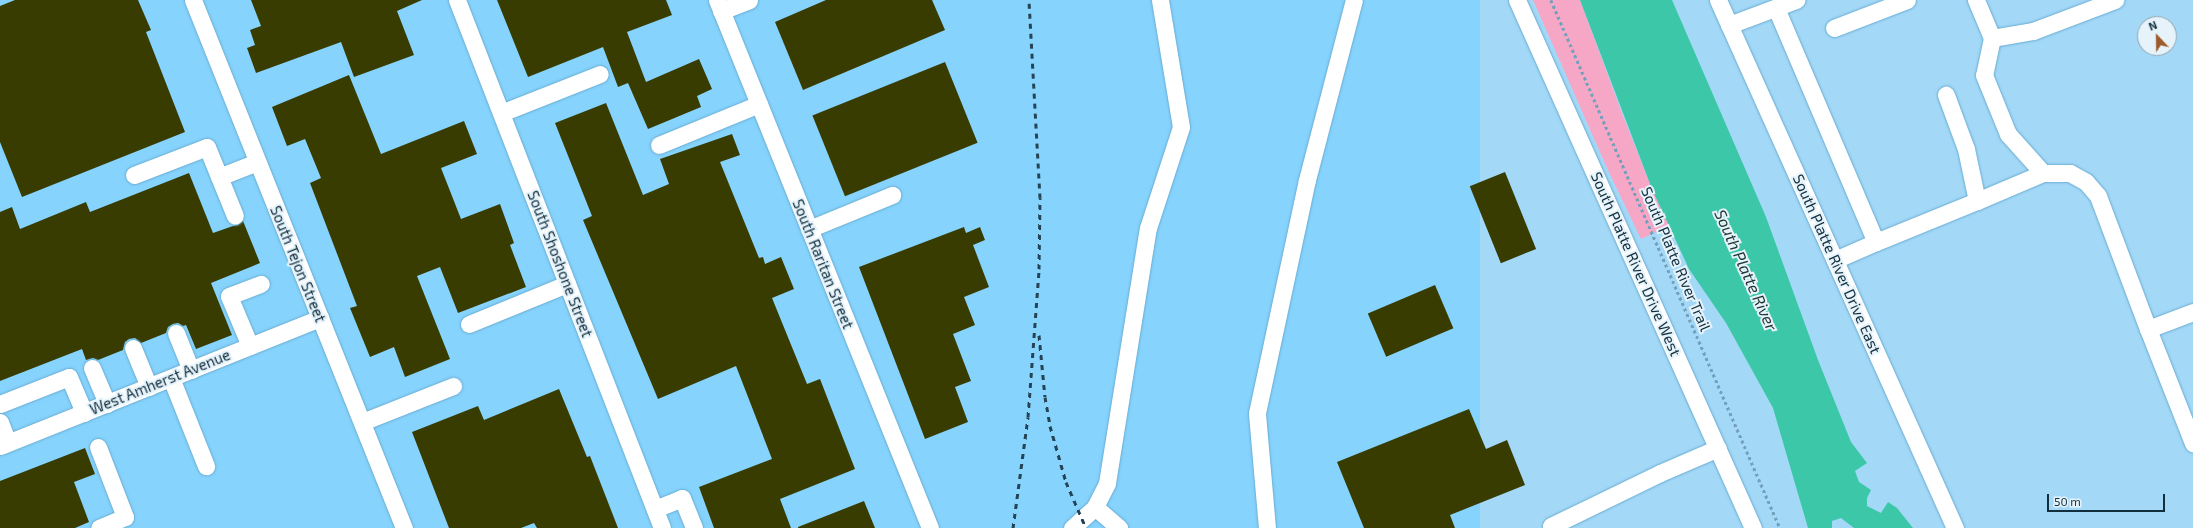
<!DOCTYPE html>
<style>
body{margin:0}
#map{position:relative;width:2193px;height:528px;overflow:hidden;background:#a3d8f7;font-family:"Exo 2",sans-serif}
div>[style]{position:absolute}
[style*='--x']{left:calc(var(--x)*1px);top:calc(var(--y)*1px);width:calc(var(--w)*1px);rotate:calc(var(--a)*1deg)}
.built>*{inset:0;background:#86d3fd;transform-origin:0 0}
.green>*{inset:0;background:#f6a7c6}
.water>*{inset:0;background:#3cc8a8}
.building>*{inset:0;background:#383c00;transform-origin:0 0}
.path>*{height:2.5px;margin-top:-1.25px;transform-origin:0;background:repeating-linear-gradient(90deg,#73a0ba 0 3px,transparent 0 6px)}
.roads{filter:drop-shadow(0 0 1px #69acd1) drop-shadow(0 0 1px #69acd1)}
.minor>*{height:17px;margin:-8.5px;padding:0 8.5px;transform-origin:8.5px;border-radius:8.5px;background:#fff}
.rail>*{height:3px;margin-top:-1.5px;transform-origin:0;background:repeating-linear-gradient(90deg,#244454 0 5px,transparent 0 10px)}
span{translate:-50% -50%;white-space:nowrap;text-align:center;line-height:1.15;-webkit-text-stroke:4px #e6f3fb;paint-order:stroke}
.street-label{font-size:15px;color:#122f3d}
.water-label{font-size:16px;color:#1d332d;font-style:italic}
.north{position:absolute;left:2137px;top:16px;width:40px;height:40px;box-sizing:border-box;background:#e6f3fb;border:1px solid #91a5af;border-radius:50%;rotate:338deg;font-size:11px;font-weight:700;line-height:16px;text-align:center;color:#122f3d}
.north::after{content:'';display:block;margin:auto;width:14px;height:18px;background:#9e5b2a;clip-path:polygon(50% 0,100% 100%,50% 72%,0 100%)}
.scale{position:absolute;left:2047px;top:494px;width:118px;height:18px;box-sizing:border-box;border:2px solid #122f3d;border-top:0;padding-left:5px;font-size:12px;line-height:14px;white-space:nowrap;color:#122f3d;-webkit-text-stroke:3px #e6f3fb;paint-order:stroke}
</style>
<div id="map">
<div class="built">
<i style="left:0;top:0;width:1480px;height:528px"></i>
</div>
<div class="green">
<i style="clip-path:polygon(1533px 0,1580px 0,1621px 111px,1652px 189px,1669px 226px,1641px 239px,1607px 168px)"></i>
</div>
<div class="water">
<i style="clip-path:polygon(1580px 0,1672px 0,1766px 217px,1818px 360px,1851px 442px,1867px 463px,1855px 471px,1859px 482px,1871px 490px,1867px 498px,1867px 506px,1881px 513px,1888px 502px,1897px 508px,1913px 528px,1854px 528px,1841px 518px,1832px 521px,1832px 528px,1808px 528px,1773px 408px,1726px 323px,1689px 269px,1652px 189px)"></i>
</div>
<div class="building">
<i style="clip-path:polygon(15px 0,138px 0,151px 30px,146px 32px,185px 132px,22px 197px,0 142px,0 6px)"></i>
<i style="clip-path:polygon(251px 0,422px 0,397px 11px,414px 55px,354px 77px,341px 42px,256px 73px,247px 48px,255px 45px,250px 30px,261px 26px)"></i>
<i style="clip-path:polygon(497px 0,666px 0,672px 15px,627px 32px,646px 82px,699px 59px,712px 89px,697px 96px,701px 107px,648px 129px,628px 83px,618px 87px,603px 47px,528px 77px)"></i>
<i style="clip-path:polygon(826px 0,932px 0,945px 30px,803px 90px,775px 22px)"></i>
<i style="left:945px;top:62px;width:87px;height:143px;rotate:68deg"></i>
<i style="clip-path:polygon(349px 75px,381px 154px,464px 121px,477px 154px,441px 168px,461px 219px,500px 204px,514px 243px,510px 245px,526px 287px,458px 313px,440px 267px,417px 276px,450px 359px,405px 377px,394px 347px,370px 357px,350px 308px,357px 306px,310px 183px,321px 178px,305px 139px,287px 146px,272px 107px)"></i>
<i style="clip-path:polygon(606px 103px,643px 195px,669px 184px,660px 159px,732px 134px,740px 155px,720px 162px,759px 258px,763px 257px,765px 264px,781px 257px,794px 289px,772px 298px,807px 384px,820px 379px,855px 469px,780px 499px,791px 528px,714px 528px,699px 487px,772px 459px,736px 366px,658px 399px,583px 220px,592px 216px,555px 123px)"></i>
<i style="left:1505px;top:172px;width:83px;height:38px;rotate:68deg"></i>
<i style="clip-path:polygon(189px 173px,213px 233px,233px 226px,238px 225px,243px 221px,260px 263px,211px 283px,232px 335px,196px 349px,186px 325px,183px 326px,178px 323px,173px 324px,168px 327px,166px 333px,141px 343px,135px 338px,129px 339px,125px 342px,123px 350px,98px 360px,93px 358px,86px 360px,82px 349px,0 381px,0 212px,12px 207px,20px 229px,86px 202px,90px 212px)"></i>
<i style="clip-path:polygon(964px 227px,966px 233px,980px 227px,985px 240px,973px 245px,989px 287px,964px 297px,975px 325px,953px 334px,971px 381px,955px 387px,968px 422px,925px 439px,859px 267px)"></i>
<i style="left:1435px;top:285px;width:47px;height:73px;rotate:67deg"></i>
<i style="clip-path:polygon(559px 389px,587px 457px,590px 456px,618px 528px,537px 528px,534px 523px,521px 528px,449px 528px,412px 432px,478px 406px,484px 420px)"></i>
<i style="clip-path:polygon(1469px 409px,1486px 449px,1507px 440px,1525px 485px,1450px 515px,1455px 528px,1364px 528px,1337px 462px)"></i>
<i style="clip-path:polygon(85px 448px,95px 474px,74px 482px,89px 522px,75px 528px,0 528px,0 481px)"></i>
<i style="clip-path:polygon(864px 501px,875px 528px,798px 528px,798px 527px)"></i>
</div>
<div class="path">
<i style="--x:1551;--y:0;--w:576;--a:66.55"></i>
</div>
<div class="roads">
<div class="minor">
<i style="--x:193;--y:0;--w:569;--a:68.22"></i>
<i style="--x:457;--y:0;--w:566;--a:68.78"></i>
<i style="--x:717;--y:0;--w:569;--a:68.03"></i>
<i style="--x:1517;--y:0;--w:578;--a:65.92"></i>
<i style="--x:1718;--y:0;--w:579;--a:65.83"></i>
<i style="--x:1976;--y:0;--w:41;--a:67.2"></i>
<i style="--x:1992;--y:38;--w:38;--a:102"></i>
<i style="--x:1984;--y:75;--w:64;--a:67.9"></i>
<i style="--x:2008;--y:134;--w:52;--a:48.1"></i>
<i style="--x:2043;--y:173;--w:72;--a:157"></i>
<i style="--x:1776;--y:8;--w:254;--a:66.9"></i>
<i style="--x:1876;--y:242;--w:45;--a:156.3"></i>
<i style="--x:721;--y:11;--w:30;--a:-21"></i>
<i style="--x:1729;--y:25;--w:72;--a:-20.5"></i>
<i style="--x:1834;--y:28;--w:78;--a:-21"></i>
<i style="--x:1992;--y:38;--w:42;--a:-9.7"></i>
<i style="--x:2033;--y:31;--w:88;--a:-20.7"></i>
<i style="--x:501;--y:113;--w:106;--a:-21.5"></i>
<i style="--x:659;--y:145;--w:108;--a:-22.3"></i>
<i style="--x:2043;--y:173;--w:27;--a:0"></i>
<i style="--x:2070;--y:173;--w:18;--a:29"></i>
<i style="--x:2086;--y:182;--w:18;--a:49"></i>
<i style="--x:2098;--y:196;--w:142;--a:69.4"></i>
<i style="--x:134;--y:175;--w:78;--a:-21"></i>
<i style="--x:207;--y:147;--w:74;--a:67.9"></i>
<i style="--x:219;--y:177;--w:41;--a:-21.5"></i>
<i style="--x:809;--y:229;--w:90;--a:-22.3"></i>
<i style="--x:1876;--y:242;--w:109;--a:-22.1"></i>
<i style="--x:1977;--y:201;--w:53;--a:-101.9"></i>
<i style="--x:1966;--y:149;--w:58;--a:-110.3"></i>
<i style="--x:2193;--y:312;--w:48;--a:159.3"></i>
<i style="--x:2148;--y:329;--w:123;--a:68.5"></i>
<i style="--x:469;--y:324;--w:106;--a:-22.2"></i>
<i style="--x:176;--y:333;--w:40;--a:68"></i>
<i style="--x:250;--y:346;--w:54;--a:-112.8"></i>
<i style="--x:229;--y:296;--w:34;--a:-21"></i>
<i style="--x:133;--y:348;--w:42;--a:67.7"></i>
<i style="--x:92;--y:368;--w:39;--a:67"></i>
<i style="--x:171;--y:378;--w:95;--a:68.3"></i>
<i style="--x:0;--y:404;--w:74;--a:-21.4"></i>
<i style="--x:69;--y:377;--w:39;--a:67"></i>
<i style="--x:0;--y:422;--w:22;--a:69"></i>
<i style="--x:362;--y:422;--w:98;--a:-21.6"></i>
<i style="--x:0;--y:446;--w:345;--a:-21.8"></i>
<i style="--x:98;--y:447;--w:75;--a:68.9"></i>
<i style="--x:125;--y:517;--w:28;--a:157"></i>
<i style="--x:1095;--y:507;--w:32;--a:41"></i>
<i style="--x:655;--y:509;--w:29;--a:-22"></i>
<i style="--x:682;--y:498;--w:32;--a:68"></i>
<i style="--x:1072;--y:528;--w:31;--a:-42"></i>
<i style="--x:1095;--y:507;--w:27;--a:-63"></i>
<i style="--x:1107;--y:483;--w:258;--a:-80.9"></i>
<i style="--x:1148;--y:228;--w:106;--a:-71.9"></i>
<i style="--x:1181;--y:127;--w:129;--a:-99.4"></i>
<i style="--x:1267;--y:528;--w:115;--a:-95"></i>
<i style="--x:1257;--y:413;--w:238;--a:-77.9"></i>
<i style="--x:1307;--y:180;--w:186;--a:-75.4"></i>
<i style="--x:1552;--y:528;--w:2;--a:-117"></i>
<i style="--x:1551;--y:526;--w:121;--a:-25.9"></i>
<i style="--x:1660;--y:473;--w:63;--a:-23.3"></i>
</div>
</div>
<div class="rail">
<i style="--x:1039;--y:335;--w:62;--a:84.5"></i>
<i style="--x:1045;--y:397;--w:29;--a:80"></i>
<i style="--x:1050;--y:426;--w:58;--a:74.1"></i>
<i style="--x:1066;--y:482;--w:50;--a:66.5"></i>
<i style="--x:1013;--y:528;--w:112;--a:-82.3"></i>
<i style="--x:1028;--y:417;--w:148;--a:-85.7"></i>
<i style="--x:1039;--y:269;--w:71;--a:-89.2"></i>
<i style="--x:1040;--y:198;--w:198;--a:-93.2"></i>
</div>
<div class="street-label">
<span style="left:1676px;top:259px;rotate:67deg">South Platte River Trail</span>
<span style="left:298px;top:264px;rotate:68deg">South Tejon Street</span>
<span style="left:560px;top:264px;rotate:69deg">South Shoshone Street</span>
<span style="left:823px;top:264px;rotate:68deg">South Raritan Street</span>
<span style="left:1636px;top:264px;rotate:66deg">South Platte River Drive West</span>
<span style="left:1837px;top:264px;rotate:66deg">South Platte River Drive East</span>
<span style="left:160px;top:382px;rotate:-22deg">West Amherst Avenue</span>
</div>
<div class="water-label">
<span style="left:1746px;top:270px;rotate:66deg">South Platte River</span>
</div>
<div class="north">N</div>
<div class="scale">50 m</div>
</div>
